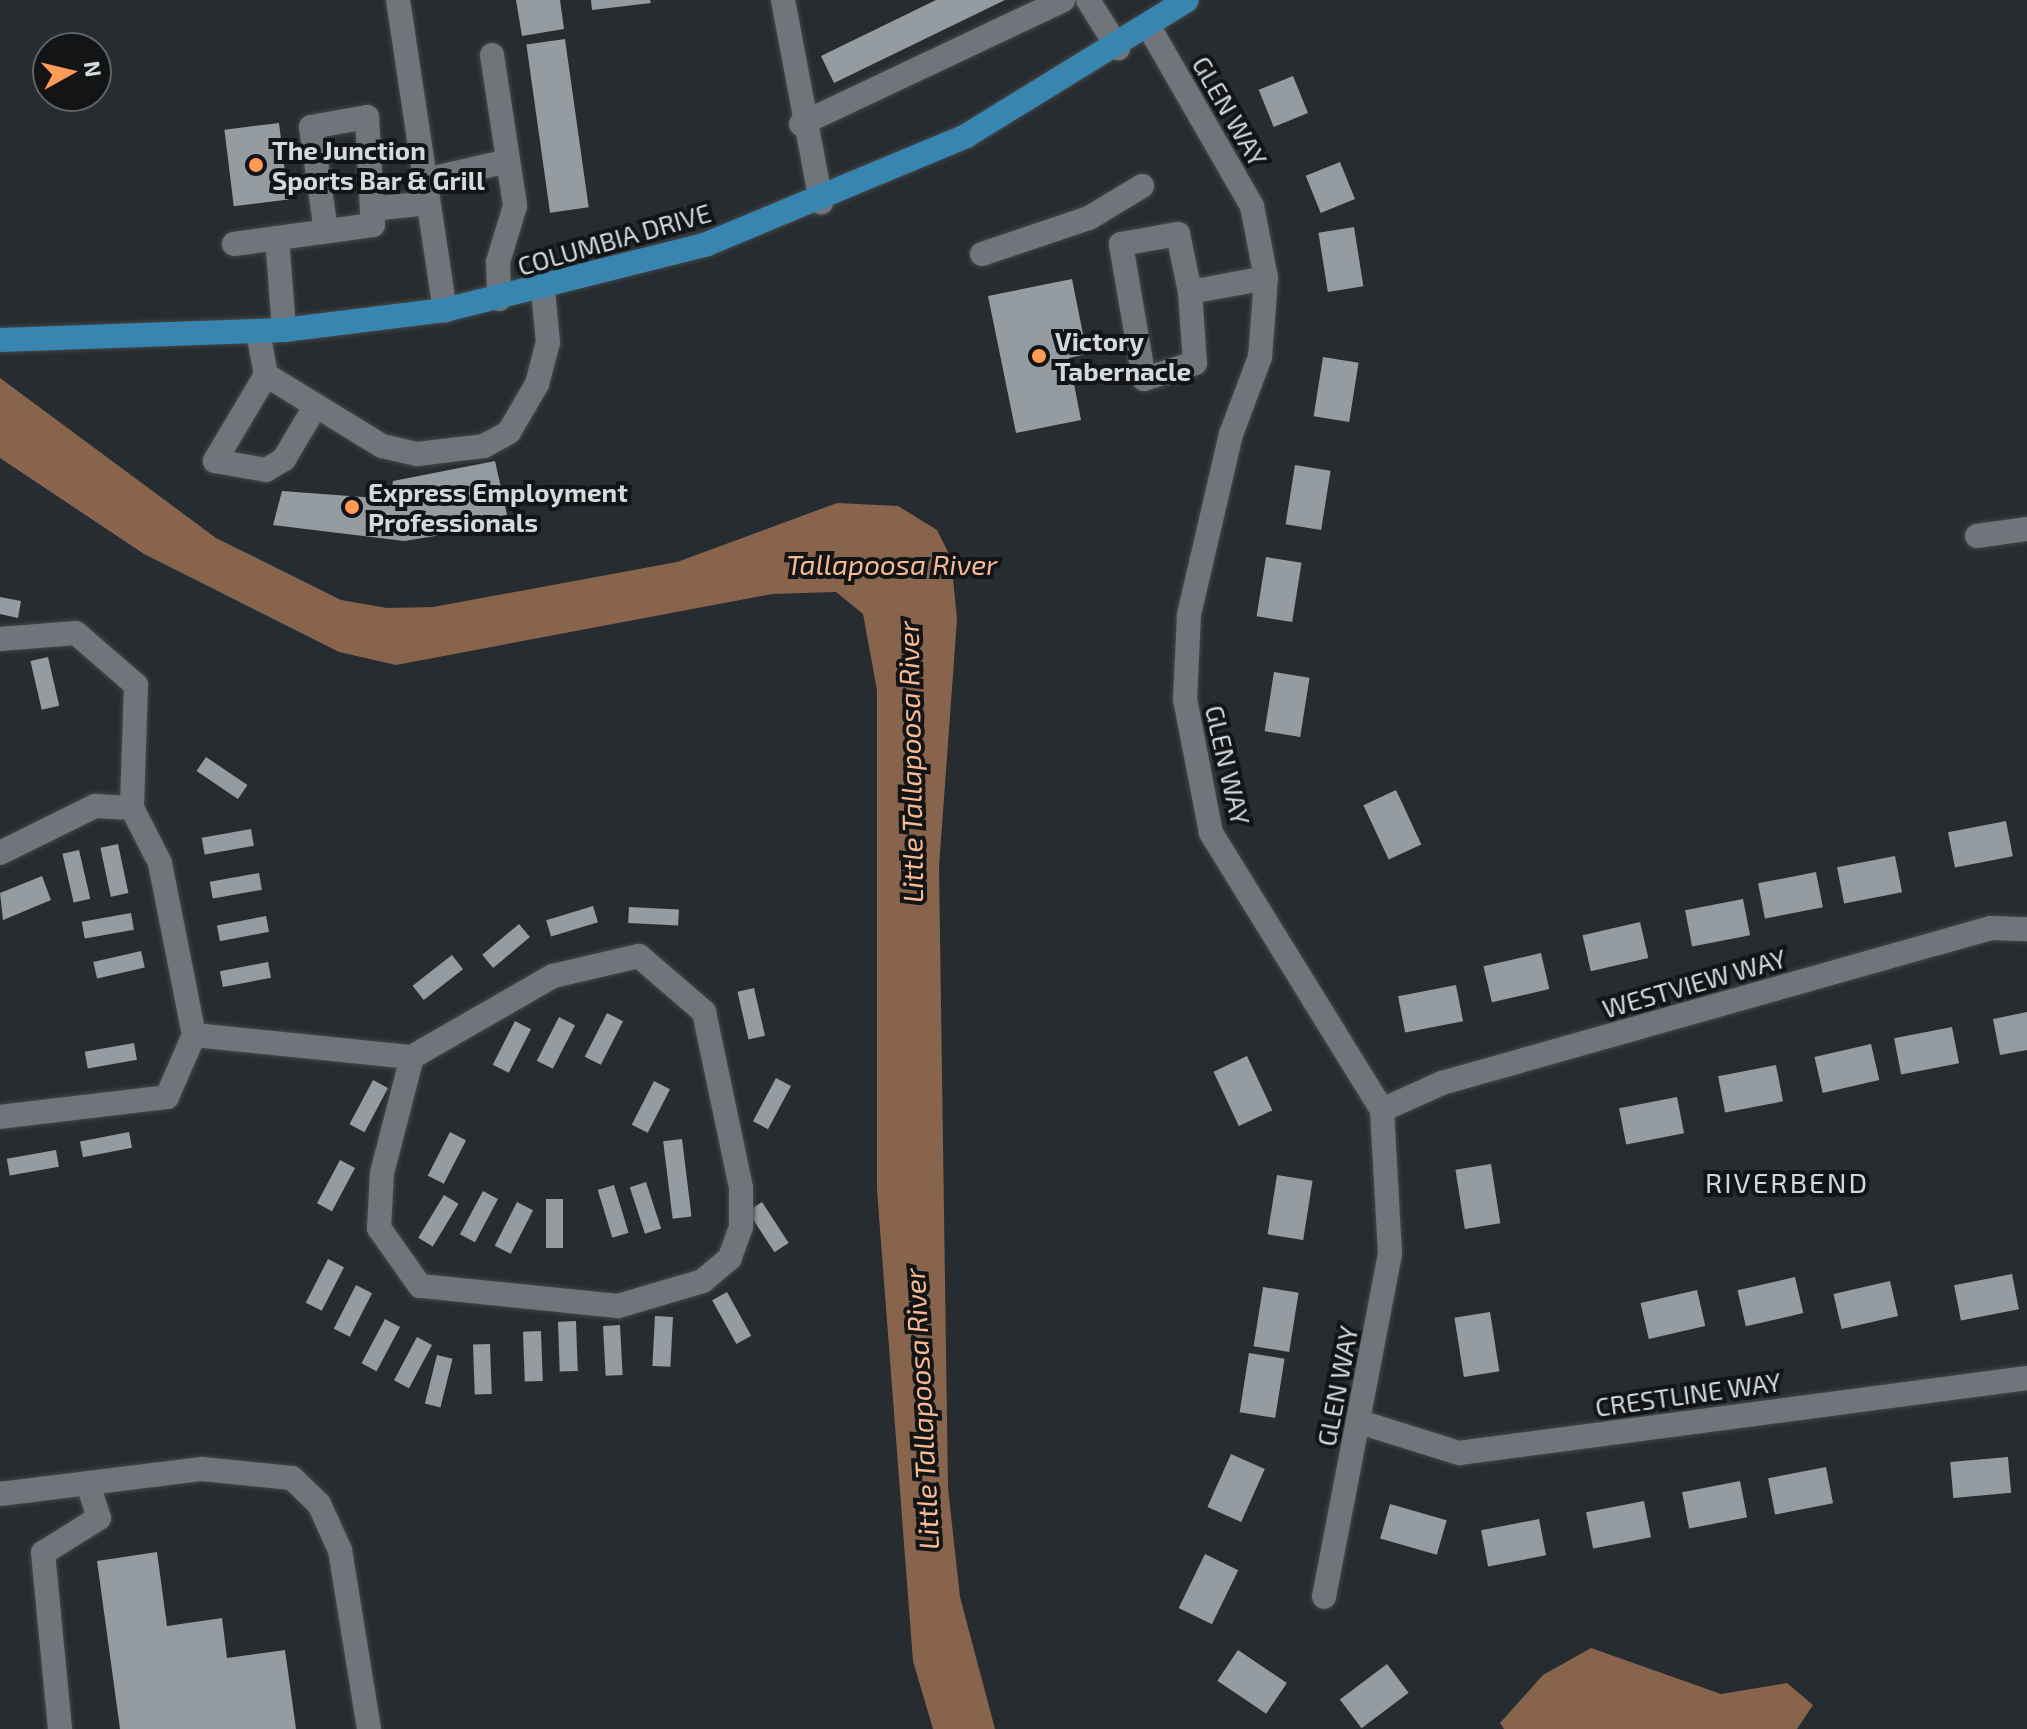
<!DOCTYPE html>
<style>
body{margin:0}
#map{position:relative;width:2027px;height:1729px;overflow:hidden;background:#272c30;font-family:"Exo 2",sans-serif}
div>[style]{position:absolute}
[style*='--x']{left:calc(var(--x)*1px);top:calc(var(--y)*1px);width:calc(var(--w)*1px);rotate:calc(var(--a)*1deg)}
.water>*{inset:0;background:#88644d}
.building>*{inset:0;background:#959ca1;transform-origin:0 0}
.roads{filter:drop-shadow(0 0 2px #43484b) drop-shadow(0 0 2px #43484b)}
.minor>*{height:24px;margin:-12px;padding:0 12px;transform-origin:12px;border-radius:12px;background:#6f757a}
.major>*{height:24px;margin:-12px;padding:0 12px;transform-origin:12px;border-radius:12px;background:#3885af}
.dots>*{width:22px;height:22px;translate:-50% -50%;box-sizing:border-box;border:4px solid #121416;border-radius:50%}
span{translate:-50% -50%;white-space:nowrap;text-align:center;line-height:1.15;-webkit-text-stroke:8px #121416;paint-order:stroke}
.street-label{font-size:26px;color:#d5d9db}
.poi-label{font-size:26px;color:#d5d9db;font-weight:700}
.left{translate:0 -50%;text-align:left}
.water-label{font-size:28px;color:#f7ba92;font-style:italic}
.neighbourhood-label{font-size:28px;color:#d0d7dd;letter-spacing:2px}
.north{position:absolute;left:32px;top:32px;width:80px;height:80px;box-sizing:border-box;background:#121416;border:2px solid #606365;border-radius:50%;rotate:82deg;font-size:22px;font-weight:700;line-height:32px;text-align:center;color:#d5d9db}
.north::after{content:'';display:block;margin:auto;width:28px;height:36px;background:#fd9c56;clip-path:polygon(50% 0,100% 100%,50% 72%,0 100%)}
</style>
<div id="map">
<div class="water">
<i style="clip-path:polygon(0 378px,216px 538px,341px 600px,387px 608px,433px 607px,677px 562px,837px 503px,898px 506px,937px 530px,951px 558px,957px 619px,939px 867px,948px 1488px,960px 1597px,995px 1729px,933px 1729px,913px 1661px,877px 1190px,877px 690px,863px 614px,836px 592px,772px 594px,396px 665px,339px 652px,144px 554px,0 458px)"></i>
<i style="clip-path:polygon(1591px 1648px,1721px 1694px,1787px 1683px,1813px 1705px,1797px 1729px,1504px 1729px,1500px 1723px,1543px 1675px)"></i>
</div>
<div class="building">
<i style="clip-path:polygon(516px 0,560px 0,564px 29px,522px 36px)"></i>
<i style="clip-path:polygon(591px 0,650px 0,651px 3px,592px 10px)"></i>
<i style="clip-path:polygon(936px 0,1005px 0,834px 83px,821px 56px)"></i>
<i style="left:565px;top:39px;width:170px;height:39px;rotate:82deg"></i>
<i style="left:1293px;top:76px;width:40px;height:37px;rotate:68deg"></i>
<i style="left:279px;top:123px;width:77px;height:55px;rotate:83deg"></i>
<i style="left:1340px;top:162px;width:40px;height:37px;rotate:68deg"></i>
<i style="left:1354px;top:227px;width:60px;height:36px;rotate:81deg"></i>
<i style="clip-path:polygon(1072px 279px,1087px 354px,1069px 358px,1081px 420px,1016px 433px,988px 296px)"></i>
<i style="left:1323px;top:357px;width:36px;height:60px;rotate:9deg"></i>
<i style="clip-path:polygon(495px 461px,509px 524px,404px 541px,273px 525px,282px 491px,390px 499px,393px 481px)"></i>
<i style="left:1295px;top:465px;width:36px;height:60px;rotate:9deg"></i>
<i style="left:1266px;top:557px;width:36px;height:60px;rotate:9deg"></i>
<i style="clip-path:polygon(0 597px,21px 601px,18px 618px,0 614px)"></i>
<i style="left:48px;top:657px;width:50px;height:18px;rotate:77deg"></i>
<i style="left:1274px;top:672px;width:36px;height:60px;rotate:9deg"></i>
<i style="left:206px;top:757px;width:50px;height:17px;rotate:34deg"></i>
<i style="left:1396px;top:790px;width:60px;height:36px;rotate:65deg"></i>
<i style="left:2006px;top:821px;width:36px;height:59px;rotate:79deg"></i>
<i style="left:251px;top:829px;width:17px;height:50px;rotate:80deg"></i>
<i style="left:118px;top:844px;width:50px;height:18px;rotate:78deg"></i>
<i style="left:79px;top:850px;width:50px;height:17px;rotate:77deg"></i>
<i style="left:1895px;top:856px;width:37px;height:59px;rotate:79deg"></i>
<i style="left:1816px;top:872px;width:36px;height:59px;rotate:79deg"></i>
<i style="left:259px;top:873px;width:17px;height:50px;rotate:80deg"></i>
<i style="clip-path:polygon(42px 876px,51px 900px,3px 920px,0 893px)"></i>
<i style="left:1743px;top:899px;width:37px;height:59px;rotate:79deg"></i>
<i style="left:593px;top:906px;width:17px;height:49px;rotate:73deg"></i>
<i style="left:629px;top:907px;width:50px;height:16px;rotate:3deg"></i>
<i style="left:131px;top:913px;width:17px;height:50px;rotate:80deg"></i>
<i style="left:266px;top:916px;width:16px;height:50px;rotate:79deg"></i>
<i style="left:1640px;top:922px;width:37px;height:59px;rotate:77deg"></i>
<i style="left:519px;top:924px;width:17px;height:48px;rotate:50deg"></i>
<i style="left:141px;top:951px;width:17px;height:49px;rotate:77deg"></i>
<i style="left:1541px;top:953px;width:37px;height:59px;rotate:77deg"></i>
<i style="left:452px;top:955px;width:18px;height:50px;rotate:52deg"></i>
<i style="left:268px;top:962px;width:16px;height:49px;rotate:79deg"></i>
<i style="left:1456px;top:985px;width:37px;height:59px;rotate:79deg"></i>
<i style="left:754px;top:988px;width:49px;height:17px;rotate:77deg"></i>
<i style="clip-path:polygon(2027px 1012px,2027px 1050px,2000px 1055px,1993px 1019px)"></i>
<i style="left:607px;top:1013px;width:18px;height:49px;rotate:27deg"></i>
<i style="left:559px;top:1017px;width:18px;height:49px;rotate:27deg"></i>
<i style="left:515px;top:1021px;width:18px;height:49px;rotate:27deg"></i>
<i style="left:1952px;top:1027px;width:37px;height:59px;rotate:79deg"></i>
<i style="left:134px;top:1043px;width:17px;height:50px;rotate:80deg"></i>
<i style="left:1871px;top:1044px;width:37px;height:58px;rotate:77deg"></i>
<i style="left:1247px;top:1056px;width:60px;height:37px;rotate:65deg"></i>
<i style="left:1776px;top:1065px;width:37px;height:59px;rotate:79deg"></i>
<i style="left:776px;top:1078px;width:17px;height:49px;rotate:28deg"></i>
<i style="left:373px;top:1080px;width:17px;height:50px;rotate:28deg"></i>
<i style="left:654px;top:1081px;width:18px;height:49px;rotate:27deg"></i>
<i style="left:1677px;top:1097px;width:37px;height:59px;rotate:79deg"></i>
<i style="left:129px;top:1132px;width:16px;height:50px;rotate:79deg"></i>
<i style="left:450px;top:1132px;width:18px;height:49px;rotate:27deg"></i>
<i style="left:682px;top:1139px;width:78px;height:19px;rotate:83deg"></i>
<i style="left:56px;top:1150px;width:17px;height:50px;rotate:80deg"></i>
<i style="left:340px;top:1160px;width:17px;height:49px;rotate:28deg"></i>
<i style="left:1491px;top:1164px;width:60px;height:36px;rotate:81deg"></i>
<i style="left:1277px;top:1175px;width:36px;height:60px;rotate:9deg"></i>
<i style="left:646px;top:1182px;width:49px;height:17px;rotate:72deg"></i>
<i style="left:614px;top:1185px;width:50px;height:17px;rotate:73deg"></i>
<i style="left:483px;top:1191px;width:17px;height:49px;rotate:28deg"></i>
<i style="left:444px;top:1195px;width:17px;height:50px;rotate:31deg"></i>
<i style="left:546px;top:1199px;width:17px;height:49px"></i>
<i style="left:517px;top:1202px;width:18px;height:49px;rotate:27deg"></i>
<i style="left:762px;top:1202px;width:49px;height:17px;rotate:57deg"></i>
<i style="left:328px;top:1259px;width:18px;height:49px;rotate:27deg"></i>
<i style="left:2012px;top:1274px;width:36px;height:59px;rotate:79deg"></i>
<i style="left:1795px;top:1277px;width:37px;height:59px;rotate:77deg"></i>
<i style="left:1890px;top:1281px;width:36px;height:58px;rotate:77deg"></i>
<i style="left:356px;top:1285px;width:18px;height:49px;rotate:27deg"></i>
<i style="left:1263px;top:1287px;width:36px;height:60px;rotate:9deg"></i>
<i style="left:1697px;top:1290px;width:37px;height:58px;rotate:77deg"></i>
<i style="left:727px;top:1292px;width:50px;height:17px;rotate:61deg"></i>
<i style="left:1490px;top:1312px;width:60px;height:36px;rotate:81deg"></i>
<i style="left:655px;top:1316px;width:18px;height:50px;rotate:3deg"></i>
<i style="left:385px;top:1319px;width:17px;height:50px;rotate:28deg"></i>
<i style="left:576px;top:1321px;width:50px;height:18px;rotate:88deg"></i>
<i style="left:620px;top:1325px;width:50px;height:17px;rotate:87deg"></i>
<i style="left:541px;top:1331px;width:50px;height:18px;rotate:88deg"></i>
<i style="left:417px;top:1337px;width:17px;height:49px;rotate:28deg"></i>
<i style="left:490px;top:1344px;width:50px;height:17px;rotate:88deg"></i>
<i style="left:1249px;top:1353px;width:36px;height:60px;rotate:9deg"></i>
<i style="left:437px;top:1355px;width:16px;height:50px;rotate:14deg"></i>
<i style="left:1231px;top:1454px;width:37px;height:58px;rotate:24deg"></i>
<i style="left:2008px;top:1457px;width:36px;height:58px;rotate:85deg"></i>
<i style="left:1826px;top:1467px;width:37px;height:59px;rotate:79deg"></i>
<i style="left:1740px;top:1481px;width:37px;height:59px;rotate:79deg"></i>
<i style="left:1644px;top:1501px;width:37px;height:59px;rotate:79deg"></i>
<i style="left:1390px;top:1504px;width:59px;height:36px;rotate:16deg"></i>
<i style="left:1539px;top:1519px;width:37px;height:59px;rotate:79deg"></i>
<i style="clip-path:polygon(157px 1552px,167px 1626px,222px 1618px,227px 1658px,285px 1650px,296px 1729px,120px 1729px,97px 1561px)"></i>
<i style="left:1205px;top:1554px;width:37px;height:60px;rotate:26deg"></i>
<i style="left:1238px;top:1650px;width:59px;height:37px;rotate:34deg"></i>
<i style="left:1387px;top:1664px;width:36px;height:59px;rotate:53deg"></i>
</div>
<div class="roads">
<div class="minor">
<i style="--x:398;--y:0;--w:314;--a:81.4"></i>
<i style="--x:783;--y:0;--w:206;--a:79.3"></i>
<i style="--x:1088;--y:0;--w:57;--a:58"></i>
<i style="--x:1149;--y:27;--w:207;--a:60.1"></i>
<i style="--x:1252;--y:206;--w:73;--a:79"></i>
<i style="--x:1266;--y:278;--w:79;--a:94.3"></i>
<i style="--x:1260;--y:357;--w:82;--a:110.6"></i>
<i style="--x:1231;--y:434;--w:186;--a:103.1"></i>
<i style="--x:1189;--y:615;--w:84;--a:92.7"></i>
<i style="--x:1185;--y:699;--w:136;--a:79"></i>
<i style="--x:1211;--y:833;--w:326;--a:58.3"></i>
<i style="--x:1382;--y:1110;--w:144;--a:86.8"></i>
<i style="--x:1390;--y:1254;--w:349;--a:100.9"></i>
<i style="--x:492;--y:55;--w:153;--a:81.3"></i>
<i style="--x:515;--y:206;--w:59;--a:106.9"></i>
<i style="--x:498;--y:262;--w:37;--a:88"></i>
<i style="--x:801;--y:124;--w:290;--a:-25.3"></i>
<i style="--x:425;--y:180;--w:85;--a:-12.9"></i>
<i style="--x:326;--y:231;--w:105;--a:-98.2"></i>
<i style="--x:311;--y:127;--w:57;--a:-10.1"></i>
<i style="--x:367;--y:117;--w:92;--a:86.9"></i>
<i style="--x:277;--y:238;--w:92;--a:85.6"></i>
<i style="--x:234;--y:244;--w:140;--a:-7.8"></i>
<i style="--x:373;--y:225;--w:16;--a:-94"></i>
<i style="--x:372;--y:209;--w:56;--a:-6.1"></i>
<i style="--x:982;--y:254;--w:113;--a:-18.6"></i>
<i style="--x:1089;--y:218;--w:62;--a:-31.1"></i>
<i style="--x:1190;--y:292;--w:71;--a:86"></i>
<i style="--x:1195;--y:363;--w:53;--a:162.6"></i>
<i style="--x:1144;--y:379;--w:137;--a:-99.7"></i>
<i style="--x:1121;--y:244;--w:58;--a:-10"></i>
<i style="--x:1178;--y:234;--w:59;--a:78.3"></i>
<i style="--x:1190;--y:292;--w:77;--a:-10.4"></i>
<i style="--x:258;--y:332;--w:44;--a:79.5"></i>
<i style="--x:266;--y:375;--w:136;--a:31.5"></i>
<i style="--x:382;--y:446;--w:36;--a:13"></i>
<i style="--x:417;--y:454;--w:67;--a:-6.8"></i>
<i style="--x:484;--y:446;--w:29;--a:-29"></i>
<i style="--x:509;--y:432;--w:56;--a:-59.7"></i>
<i style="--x:537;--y:384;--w:43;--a:-75.3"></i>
<i style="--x:548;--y:342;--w:52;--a:-95.5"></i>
<i style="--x:266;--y:375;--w:100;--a:120.7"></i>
<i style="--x:215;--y:461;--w:52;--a:10"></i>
<i style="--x:266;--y:470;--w:21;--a:-31"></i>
<i style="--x:284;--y:459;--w:61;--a:-59.2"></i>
<i style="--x:1977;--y:536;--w:50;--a:-8"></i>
<i style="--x:0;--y:639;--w:76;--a:-4.5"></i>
<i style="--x:76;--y:633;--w:79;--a:40.9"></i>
<i style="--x:136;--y:685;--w:123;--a:91.9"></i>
<i style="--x:0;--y:853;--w:106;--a:-26.3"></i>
<i style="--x:95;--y:806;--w:37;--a:3"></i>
<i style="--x:639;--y:956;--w:86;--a:40.7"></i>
<i style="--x:704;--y:1012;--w:180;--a:78.1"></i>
<i style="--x:741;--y:1188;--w:39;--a:90"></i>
<i style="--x:741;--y:1227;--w:33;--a:110"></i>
<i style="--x:730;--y:1258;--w:35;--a:140"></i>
<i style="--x:703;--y:1281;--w:89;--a:163.6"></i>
<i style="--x:618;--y:1306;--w:199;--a:-174.2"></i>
<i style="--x:420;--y:1286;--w:71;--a:-125.3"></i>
<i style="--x:379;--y:1228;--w:55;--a:-86.9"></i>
<i style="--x:382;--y:1173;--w:120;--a:-75.5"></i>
<i style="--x:412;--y:1057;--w:163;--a:-29.9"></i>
<i style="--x:553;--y:976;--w:88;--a:-13.1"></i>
<i style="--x:194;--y:1035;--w:219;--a:5.8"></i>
<i style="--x:1382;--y:1110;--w:66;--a:-24.2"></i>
<i style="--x:1442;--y:1083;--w:570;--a:-15.77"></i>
<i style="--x:1991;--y:928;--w:36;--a:2"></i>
<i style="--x:0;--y:1117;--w:168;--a:-6.8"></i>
<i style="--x:167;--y:1097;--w:68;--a:-66.5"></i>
<i style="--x:194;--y:1035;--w:175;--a:-101.2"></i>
<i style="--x:160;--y:863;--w:62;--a:-117"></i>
<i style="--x:1360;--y:1422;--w:104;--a:17.4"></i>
<i style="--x:1459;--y:1453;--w:573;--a:-7.52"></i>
<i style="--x:0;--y:1494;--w:204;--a:-7.1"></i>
<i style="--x:202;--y:1469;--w:90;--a:5.7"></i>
<i style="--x:292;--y:1478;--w:37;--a:44"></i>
<i style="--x:319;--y:1504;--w:51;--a:65.5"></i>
<i style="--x:340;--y:1550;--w:181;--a:80.8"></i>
<i style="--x:60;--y:1729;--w:177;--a:-95.5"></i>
<i style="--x:43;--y:1553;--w:66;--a:-32"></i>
<i style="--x:99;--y:1518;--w:33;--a:-108"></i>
</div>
<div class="major">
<i style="--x:0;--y:340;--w:284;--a:-2"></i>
<i style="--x:284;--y:330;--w:162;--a:-7.1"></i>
<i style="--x:445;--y:310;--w:270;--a:-14.1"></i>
<i style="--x:707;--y:244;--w:281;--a:-22.6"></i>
<i style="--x:966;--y:136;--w:259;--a:-31.6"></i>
</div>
</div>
<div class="dots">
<i style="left:256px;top:165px;background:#fd9c56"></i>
<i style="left:1039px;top:356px;background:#fd9c56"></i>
<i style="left:352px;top:507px;background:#fd9c56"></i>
</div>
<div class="street-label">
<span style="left:1230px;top:111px;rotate:60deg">GLEN WAY</span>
<span style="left:614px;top:239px;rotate:-16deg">COLUMBIA DRIVE</span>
<span style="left:1228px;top:765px;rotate:77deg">GLEN WAY</span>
<span style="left:1694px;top:983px;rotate:-16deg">WESTVIEW WAY</span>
<span style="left:1337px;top:1386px;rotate:-79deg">GLEN WAY</span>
<span style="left:1688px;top:1394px;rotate:-8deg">CRESTLINE WAY</span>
</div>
<div class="poi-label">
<span class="left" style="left:272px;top:165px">The Junction<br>Sports Bar &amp; Grill</span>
<span class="left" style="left:1055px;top:356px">Victory<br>Tabernacle</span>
<span class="left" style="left:368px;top:507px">Express Employment<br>Professionals</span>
</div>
<div class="water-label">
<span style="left:892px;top:564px">Tallapoosa River</span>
<span style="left:910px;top:762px;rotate:-91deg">Little Tallapoosa River</span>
<span style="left:921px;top:1409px;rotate:-93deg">Little Tallapoosa River</span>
</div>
<div class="neighbourhood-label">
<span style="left:1787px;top:1182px">RIVERBEND</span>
</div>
<div class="north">N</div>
</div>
